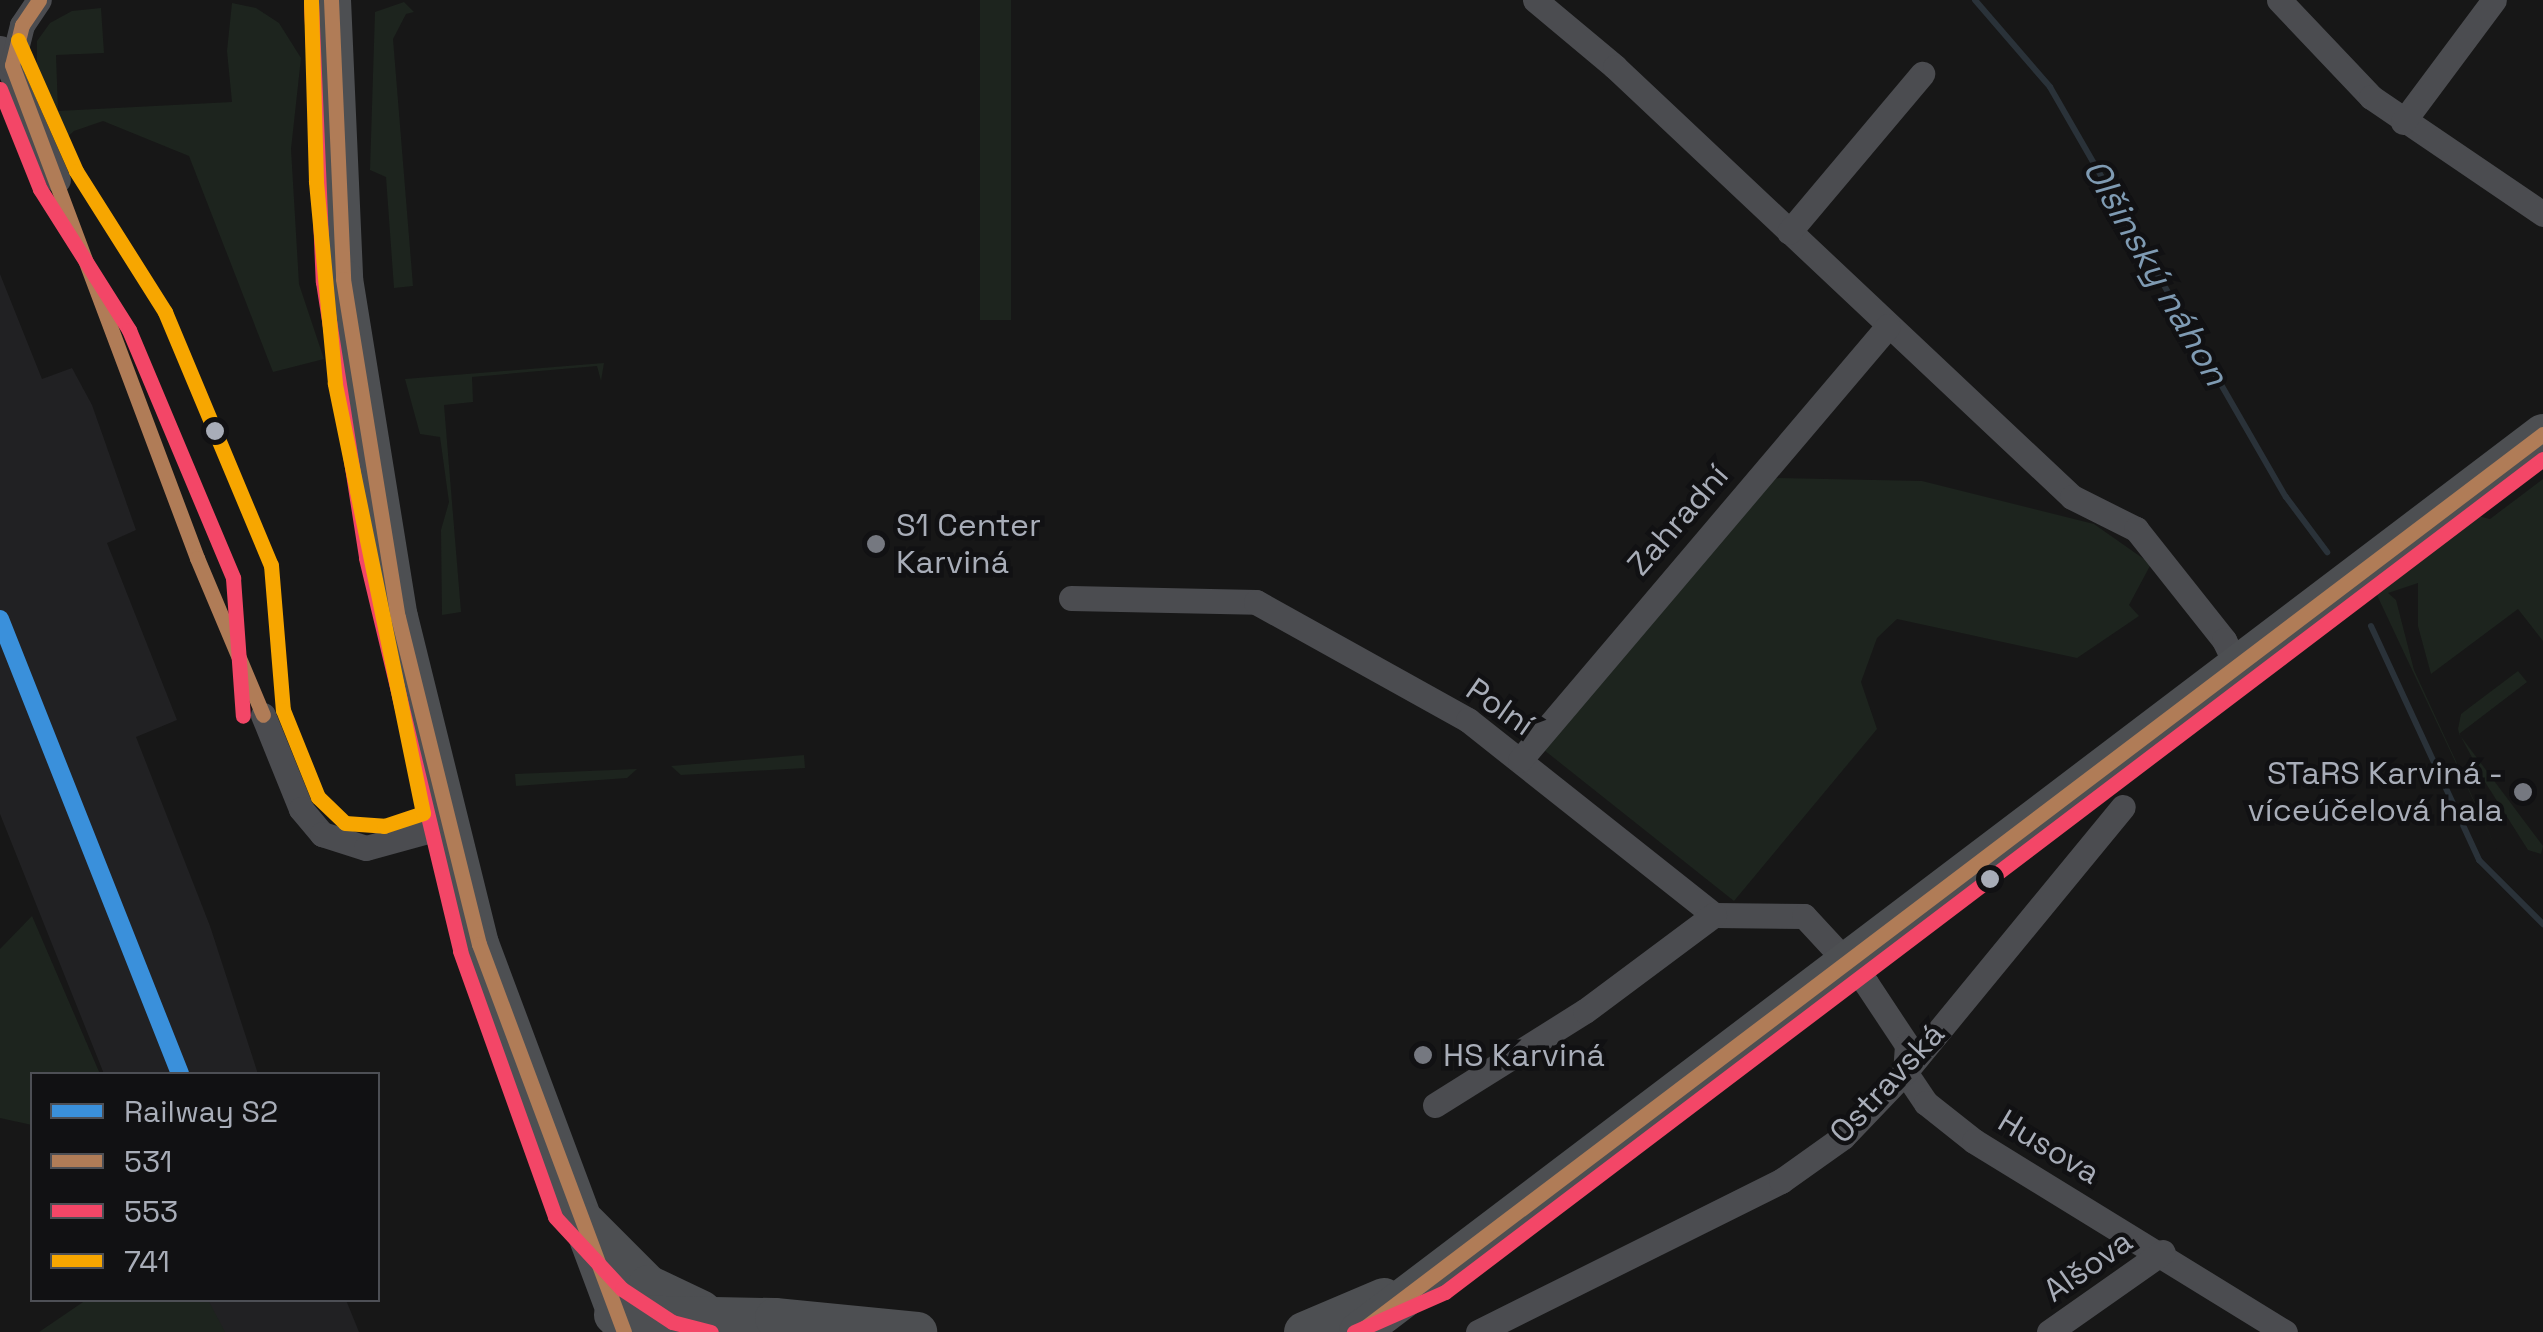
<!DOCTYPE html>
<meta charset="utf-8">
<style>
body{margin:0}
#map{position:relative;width:2543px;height:1332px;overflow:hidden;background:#171717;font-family:"Space Grotesk",sans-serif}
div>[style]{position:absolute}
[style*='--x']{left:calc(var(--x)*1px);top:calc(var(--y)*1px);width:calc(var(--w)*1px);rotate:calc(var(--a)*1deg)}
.built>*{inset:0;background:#212123}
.green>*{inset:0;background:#1d241e;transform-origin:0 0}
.stream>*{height:6px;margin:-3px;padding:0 3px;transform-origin:3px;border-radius:3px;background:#2a3239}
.minor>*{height:25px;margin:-12.5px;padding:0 12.5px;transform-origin:12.5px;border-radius:12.5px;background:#4b4c50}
.primary>*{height:40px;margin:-20px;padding:0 20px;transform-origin:20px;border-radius:20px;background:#4d4f52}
.bus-1>*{height:15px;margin:-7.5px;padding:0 7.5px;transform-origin:7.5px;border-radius:7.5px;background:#b07c57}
.bus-2>*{height:15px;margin:-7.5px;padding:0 7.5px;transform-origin:7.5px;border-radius:7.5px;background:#f34667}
.bus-3>*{height:15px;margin:-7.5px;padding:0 7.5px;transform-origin:7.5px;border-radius:7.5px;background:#f7a600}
.rail-1>*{height:18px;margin:-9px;padding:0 9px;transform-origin:9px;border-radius:9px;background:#3a90db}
.dots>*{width:28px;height:28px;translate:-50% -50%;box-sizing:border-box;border:5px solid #111113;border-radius:50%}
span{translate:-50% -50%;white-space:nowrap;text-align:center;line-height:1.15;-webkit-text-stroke:9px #111113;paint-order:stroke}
.street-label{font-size:32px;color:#a8adb8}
.poi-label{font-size:32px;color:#a8adb8}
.left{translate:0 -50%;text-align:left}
.right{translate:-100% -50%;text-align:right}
.water-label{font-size:35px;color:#7f9bb3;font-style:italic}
.legend{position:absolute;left:30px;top:1072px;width:350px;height:230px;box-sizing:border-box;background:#111113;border:2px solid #4d4f55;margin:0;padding:12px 18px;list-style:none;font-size:30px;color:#a8adb8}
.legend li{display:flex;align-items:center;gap:20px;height:50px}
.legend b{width:50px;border:2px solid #4d4f55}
</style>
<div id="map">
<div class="built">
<i style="clip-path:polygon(0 274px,42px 379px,72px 368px,92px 405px,136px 530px,107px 543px,177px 720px,136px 737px,210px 926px,258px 1074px,104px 1074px,0 814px)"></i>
<i style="clip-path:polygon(205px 1300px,346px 1300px,359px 1332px,222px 1332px)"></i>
</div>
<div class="green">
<i style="left:980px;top:0;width:31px;height:320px"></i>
<i style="clip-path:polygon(404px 2px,414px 12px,406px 14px,393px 39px,413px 286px,394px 288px,386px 177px,370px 170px,375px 12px)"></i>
<i style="clip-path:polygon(232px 3px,256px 8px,279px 23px,301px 58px,291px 149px,299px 284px,324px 359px,273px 372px,189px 156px,103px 121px,74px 131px,56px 147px,37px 68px,37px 41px,50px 23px,72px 11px,101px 8px,104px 53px,56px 55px,58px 111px,232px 102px,227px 51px)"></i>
<i style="clip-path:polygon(604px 363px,601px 381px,597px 366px,472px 377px,473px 402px,444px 405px,461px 612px,442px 615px,441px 530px,449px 502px,440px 437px,420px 434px,405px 379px)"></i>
<i style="clip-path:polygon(1772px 478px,1922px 481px,2094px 524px,2151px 564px,2129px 605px,2139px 616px,2077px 658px,1897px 619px,1877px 638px,1861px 682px,1877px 729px,1734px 901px,1544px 750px)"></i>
<i style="clip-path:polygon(2543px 479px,2543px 641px,2518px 609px,2431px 674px,2418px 626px,2418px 583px,2388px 593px,2396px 600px,2414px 670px,2500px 857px,2376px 593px,2478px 516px,2490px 519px)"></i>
<i style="clip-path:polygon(2518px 671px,2527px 682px,2459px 734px,2543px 846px,2541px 854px,2528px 850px,2485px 782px,2459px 733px,2458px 729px,2461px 714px)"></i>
<i style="clip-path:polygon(804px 755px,805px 768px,681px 775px,671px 766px)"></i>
<i style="clip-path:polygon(637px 769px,627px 778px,516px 786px,515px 774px)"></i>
<i style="clip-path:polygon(32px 916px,100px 1074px,32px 1074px,32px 1125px,0 1118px,0 949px)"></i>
<i style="clip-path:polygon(86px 1300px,208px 1300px,225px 1332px,39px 1332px)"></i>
</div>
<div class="stream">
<i style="--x:1975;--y:0;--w:115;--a:49.2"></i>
<i style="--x:2050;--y:87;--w:473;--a:60.1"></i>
<i style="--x:2286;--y:497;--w:69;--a:53.3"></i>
<i style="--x:2371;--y:626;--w:258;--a:65.2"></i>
<i style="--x:2479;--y:860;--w:91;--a:45"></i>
</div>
<div class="minor">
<i style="--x:1535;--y:0;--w:104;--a:39.9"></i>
<i style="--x:1615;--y:67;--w:627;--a:43.26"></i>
<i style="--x:2072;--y:497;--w:72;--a:26.6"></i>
<i style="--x:2136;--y:529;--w:142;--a:51.6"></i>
<i style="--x:2224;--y:640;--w:28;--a:64"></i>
<i style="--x:2279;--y:0;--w:134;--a:46.5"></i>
<i style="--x:2371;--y:97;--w:208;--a:34.2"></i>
<i style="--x:0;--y:48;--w:144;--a:66.3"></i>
<i style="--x:12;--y:65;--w:41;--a:-76"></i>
<i style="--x:22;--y:25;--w:30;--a:-56"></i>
<i style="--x:2403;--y:122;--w:152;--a:-53.3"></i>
<i style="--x:1789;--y:232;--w:207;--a:-49.9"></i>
<i style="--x:1071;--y:598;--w:185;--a:1.2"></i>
<i style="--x:1256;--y:602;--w:243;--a:29.1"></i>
<i style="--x:1468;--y:720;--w:314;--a:38.4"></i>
<i style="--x:1714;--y:915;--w:90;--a:0.6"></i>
<i style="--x:1804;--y:916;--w:91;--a:47.2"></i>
<i style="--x:1866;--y:983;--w:74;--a:56.5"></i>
<i style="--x:1907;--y:1045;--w:27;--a:94"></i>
<i style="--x:1905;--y:1072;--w:37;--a:56"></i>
<i style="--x:1926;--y:1103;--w:61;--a:38.4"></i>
<i style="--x:1974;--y:1141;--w:365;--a:31.6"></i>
<i style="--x:263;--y:715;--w:101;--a:68"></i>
<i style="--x:301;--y:809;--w:33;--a:50"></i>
<i style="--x:322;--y:834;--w:46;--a:17.7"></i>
<i style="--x:366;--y:848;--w:83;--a:-15.4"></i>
<i style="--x:1520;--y:760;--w:569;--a:-49.7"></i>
<i style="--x:1435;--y:1105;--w:177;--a:-32.1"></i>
<i style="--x:1585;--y:1011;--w:161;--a:-36.7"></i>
<i style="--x:1478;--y:1332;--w:339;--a:-26.5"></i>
<i style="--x:1781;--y:1181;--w:76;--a:-35.4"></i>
<i style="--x:1843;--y:1137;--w:90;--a:-46.4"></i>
<i style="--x:1905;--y:1072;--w:343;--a:-50.6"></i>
<i style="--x:2049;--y:1332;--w:139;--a:-35.1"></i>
</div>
<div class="primary">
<i style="--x:331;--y:0;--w:279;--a:87.5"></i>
<i style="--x:343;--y:279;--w:342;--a:80.8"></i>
<i style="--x:398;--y:617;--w:337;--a:76.1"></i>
<i style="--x:479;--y:944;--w:414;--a:69.5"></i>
<i style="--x:586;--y:1223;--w:88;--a:45"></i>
<i style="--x:648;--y:1285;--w:59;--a:25.3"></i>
<i style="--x:614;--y:1315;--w:161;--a:1.1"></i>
<i style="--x:775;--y:1318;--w:143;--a:5.6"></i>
<i style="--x:1304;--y:1332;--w:87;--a:-23"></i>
<i style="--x:1359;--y:1332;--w:1486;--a:-37.18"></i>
</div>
<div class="bus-1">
<i style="--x:39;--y:0;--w:30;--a:124"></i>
<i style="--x:22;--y:25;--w:41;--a:104"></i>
<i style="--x:12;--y:65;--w:527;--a:69.43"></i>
<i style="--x:197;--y:558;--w:170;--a:67.2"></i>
<i style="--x:331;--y:0;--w:279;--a:87.5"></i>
<i style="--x:343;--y:279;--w:342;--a:80.8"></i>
<i style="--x:398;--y:617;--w:337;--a:76.1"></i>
<i style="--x:479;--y:944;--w:414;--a:69.5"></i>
<i style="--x:1359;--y:1332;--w:1486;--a:-37.18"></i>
</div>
<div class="bus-2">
<i style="--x:311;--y:1;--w:281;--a:87.6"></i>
<i style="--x:323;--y:282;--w:279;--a:81.1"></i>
<i style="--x:366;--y:558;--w:404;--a:76.5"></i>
<i style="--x:460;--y:951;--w:282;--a:70.3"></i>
<i style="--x:555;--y:1217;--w:98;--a:47.1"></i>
<i style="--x:622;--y:1289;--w:60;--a:33.4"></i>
<i style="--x:672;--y:1322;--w:40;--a:14.4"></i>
<i style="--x:0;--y:89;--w:108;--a:68.2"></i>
<i style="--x:40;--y:189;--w:167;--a:57.7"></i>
<i style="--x:129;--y:330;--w:269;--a:67.2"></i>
<i style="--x:233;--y:578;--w:138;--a:85.9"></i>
<i style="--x:1354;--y:1332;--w:99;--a:-23.7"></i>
<i style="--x:1445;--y:1292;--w:1378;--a:-37.19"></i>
</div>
<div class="bus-3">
<i style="--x:18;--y:40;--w:143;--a:66.1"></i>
<i style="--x:76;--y:171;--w:167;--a:57.7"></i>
<i style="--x:165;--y:312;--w:274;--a:67.3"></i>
<i style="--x:271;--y:565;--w:145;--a:85.3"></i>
<i style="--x:283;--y:710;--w:94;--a:68.1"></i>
<i style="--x:318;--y:797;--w:37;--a:44"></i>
<i style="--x:345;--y:823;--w:39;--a:4"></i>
<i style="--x:384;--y:826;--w:41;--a:-18.4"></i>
<i style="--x:423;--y:813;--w:439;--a:-101.6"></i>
<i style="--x:335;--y:383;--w:203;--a:-95.4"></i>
<i style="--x:316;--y:181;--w:180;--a:-91.6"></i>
</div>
<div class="rail-1">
<i style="--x:0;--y:619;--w:489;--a:68.4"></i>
</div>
<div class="dots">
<i style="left:215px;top:431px;background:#a8adb8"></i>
<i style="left:876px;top:544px;background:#757880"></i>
<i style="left:2523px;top:792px;background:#757880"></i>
<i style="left:1990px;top:879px;background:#a8adb8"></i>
<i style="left:1423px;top:1055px;background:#757880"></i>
</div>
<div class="street-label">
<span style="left:1678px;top:520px;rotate:-49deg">Zahradní</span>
<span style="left:1500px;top:707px;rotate:35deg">Polní</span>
<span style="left:1887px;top:1083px;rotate:-47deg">Ostravská</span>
<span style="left:2049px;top:1147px;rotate:31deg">Husova</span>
<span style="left:2088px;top:1266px;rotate:-35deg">Alšova</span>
</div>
<div class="poi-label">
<span class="left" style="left:896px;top:544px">S1 Center<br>Karviná</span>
<span class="right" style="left:2503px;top:792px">STaRS Karviná -<br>víceúčelová hala</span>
<span class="left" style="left:1443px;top:1055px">HS Karviná</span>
</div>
<div class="water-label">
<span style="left:2156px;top:272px;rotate:60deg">Olšinský náhon</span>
</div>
<ul class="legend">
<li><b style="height:12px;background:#3a90db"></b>Railway S2</li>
<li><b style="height:12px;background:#b07c57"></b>531</li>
<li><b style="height:12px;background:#f34667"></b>553</li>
<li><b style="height:12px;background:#f7a600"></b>741</li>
</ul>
</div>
